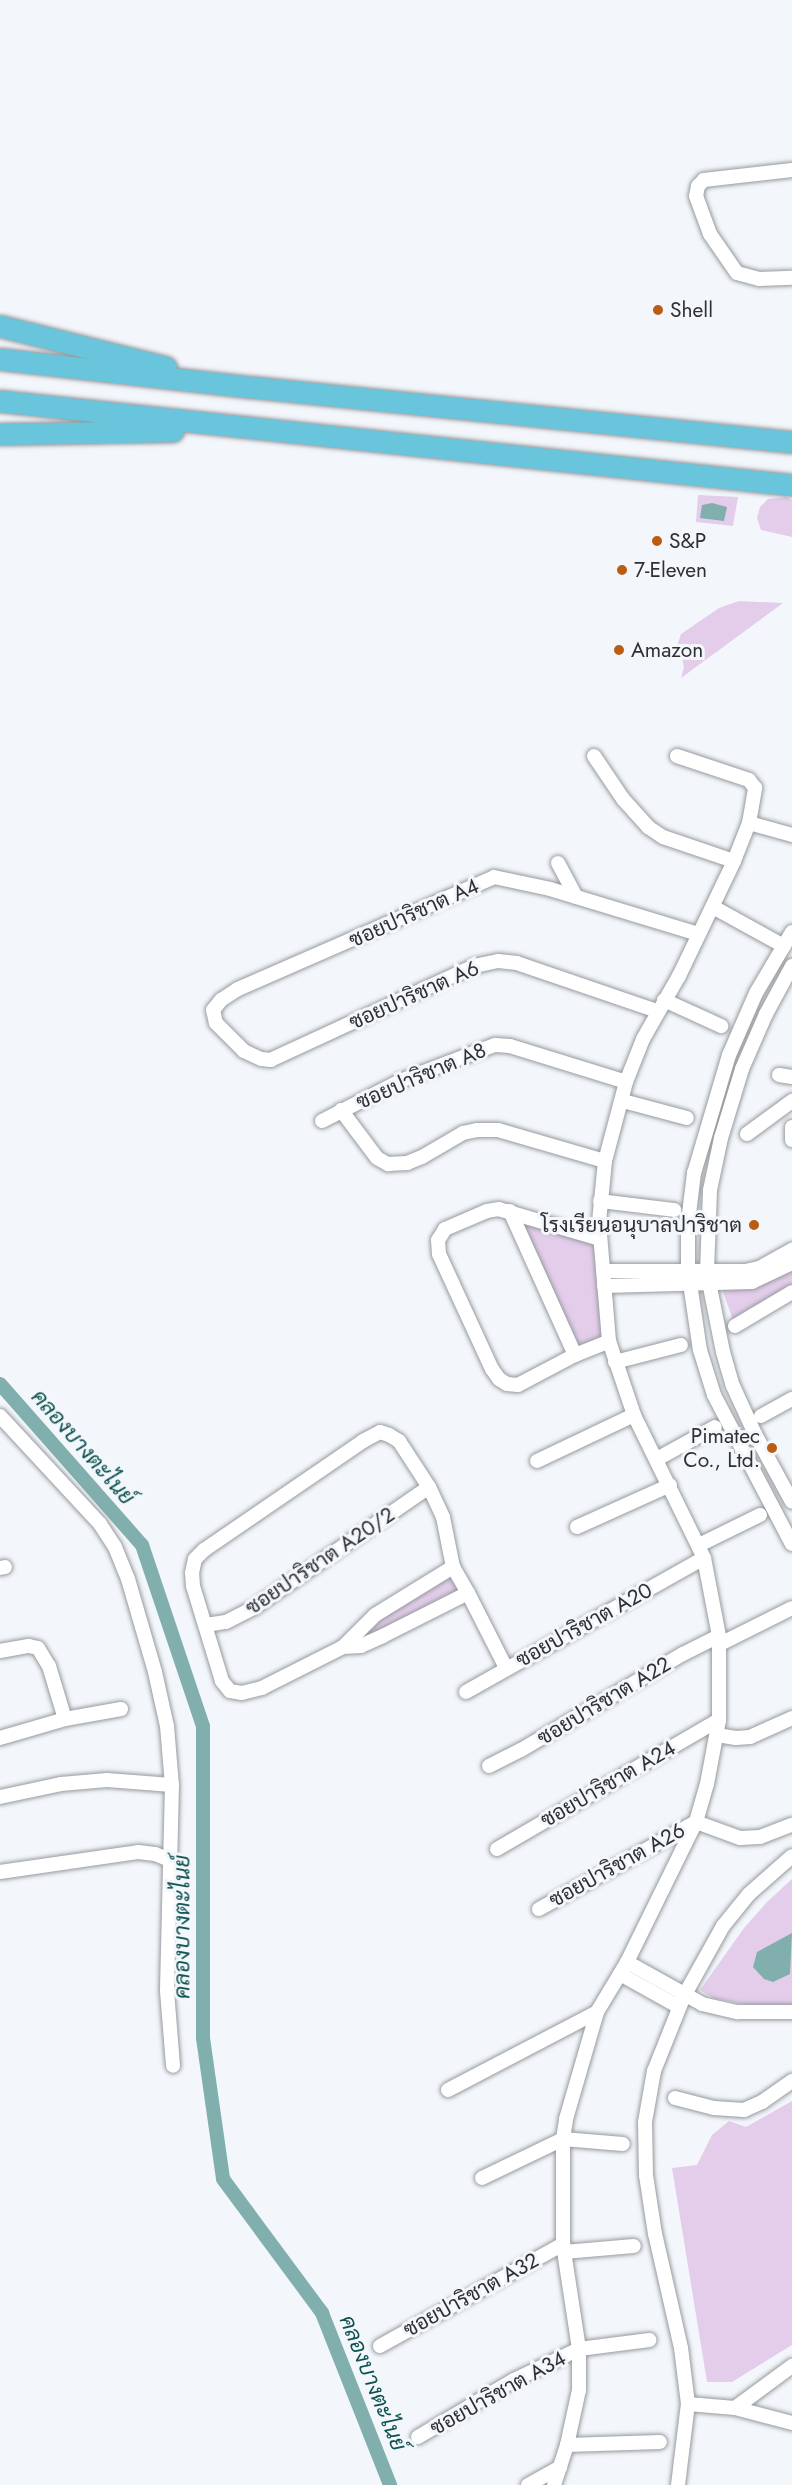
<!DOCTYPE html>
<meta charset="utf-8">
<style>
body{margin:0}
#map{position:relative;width:792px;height:2485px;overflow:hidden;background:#f3f7fc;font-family:Jost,Sarabun,sans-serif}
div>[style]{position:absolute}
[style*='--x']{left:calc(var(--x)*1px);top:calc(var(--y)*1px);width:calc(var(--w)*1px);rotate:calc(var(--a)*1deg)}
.green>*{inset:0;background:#e3cdeb}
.water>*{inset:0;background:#81afad}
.canal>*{height:14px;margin:-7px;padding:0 7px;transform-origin:7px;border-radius:7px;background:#81afad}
.roads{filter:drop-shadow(0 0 2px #969a9e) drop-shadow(0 0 2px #969a9e)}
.minor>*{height:14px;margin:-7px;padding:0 7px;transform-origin:7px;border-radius:7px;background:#fff}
.primary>*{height:21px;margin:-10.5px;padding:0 10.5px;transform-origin:10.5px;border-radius:10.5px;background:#68c5dc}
.dots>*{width:16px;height:16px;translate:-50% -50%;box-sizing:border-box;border:3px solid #f3f7fc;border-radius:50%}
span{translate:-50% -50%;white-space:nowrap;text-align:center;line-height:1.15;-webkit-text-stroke:6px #f3f7fc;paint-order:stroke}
.poi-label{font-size:21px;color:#2f3032}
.left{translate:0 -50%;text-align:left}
.right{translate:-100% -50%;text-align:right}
.street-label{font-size:21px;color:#2f3032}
.water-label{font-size:22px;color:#0e5250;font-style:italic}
</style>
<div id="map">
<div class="green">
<i style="clip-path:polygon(698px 495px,738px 497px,733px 526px,696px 522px)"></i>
<i style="clip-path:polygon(786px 497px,792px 500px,792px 537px,761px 530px,757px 518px,760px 507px,768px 499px)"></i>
<i style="clip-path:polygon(739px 601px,783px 603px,681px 678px,684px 667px,678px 643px,681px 634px,719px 608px)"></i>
<i style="clip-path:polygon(510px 1211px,600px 1239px,609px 1341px,575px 1355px)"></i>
<i style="clip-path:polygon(792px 1262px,792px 1292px,735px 1326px,720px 1283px)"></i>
<i style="clip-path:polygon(453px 1567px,468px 1593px,361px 1646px,357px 1631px)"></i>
<i style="clip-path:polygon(792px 1879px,792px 2006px,757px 2007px,713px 1998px,700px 1990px,744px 1928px,767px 1902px)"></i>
<i style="clip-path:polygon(792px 2101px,792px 2345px,732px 2382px,707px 2382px,672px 2168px,697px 2165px,712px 2135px,729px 2121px,746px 2127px)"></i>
</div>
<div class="water">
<i style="clip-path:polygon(712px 503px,727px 507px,724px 521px,700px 518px,702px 505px)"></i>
<i style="clip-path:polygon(792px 1933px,790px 1974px,773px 1982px,764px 1979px,753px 1967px,757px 1952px)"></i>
</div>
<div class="canal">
<i style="--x:0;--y:1384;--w:215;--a:48.6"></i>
<i style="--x:142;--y:1545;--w:191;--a:71.4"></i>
<i style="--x:203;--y:1726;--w:312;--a:90"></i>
<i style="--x:203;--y:2038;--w:142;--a:81.9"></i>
<i style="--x:223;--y:2179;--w:167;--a:53.5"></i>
<i style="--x:322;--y:2313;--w:185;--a:68.4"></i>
</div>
<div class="roads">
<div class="minor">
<i style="--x:792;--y:170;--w:89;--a:173.5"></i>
<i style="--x:704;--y:180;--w:8;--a:135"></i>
<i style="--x:698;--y:186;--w:10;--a:101"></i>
<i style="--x:696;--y:196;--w:40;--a:69.8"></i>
<i style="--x:710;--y:234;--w:47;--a:55.3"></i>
<i style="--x:737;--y:273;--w:23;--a:15"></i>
<i style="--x:759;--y:279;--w:33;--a:-2"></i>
<i style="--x:594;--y:756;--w:52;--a:56"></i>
<i style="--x:623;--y:799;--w:38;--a:48"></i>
<i style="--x:648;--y:827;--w:18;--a:34"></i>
<i style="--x:663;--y:837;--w:75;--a:18.7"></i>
<i style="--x:749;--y:823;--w:45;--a:15.6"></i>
<i style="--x:558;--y:863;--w:38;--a:62"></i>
<i style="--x:713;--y:907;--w:81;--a:28.8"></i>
<i style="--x:792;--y:932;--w:71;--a:120.5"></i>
<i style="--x:756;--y:993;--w:68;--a:113.5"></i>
<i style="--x:729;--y:1055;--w:123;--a:106.5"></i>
<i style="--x:694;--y:1173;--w:49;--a:97"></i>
<i style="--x:688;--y:1222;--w:48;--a:90"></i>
<i style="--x:688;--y:1270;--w:81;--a:81.5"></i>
<i style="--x:700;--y:1350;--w:47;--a:72.7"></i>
<i style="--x:714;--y:1395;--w:168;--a:62.4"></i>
<i style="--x:792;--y:966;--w:55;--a:118.4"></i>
<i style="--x:766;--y:1014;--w:60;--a:113.6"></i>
<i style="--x:742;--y:1069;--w:72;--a:106.9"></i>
<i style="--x:721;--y:1138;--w:53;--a:101.9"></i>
<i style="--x:710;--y:1190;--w:82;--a:92.1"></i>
<i style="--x:707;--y:1272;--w:82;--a:78.7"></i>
<i style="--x:723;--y:1352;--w:35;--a:74"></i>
<i style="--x:733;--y:1386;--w:53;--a:65.4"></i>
<i style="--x:755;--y:1434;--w:77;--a:61.4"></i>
<i style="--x:664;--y:1000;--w:63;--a:24.5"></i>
<i style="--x:657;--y:1011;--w:148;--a:-161.1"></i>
<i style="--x:517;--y:963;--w:19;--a:-174"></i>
<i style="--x:498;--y:961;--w:25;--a:168"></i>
<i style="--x:474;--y:966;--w:224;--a:155.2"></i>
<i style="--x:271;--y:1060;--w:10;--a:-174"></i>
<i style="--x:261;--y:1059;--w:19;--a:-155"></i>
<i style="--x:244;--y:1051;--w:40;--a:-135"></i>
<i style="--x:216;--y:1023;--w:13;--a:-103"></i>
<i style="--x:213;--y:1010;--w:13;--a:-51"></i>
<i style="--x:221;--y:1000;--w:20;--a:-33"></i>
<i style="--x:238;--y:989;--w:279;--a:-23.6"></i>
<i style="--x:494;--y:877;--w:57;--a:12.1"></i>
<i style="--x:550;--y:889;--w:155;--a:16.9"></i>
<i style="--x:779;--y:1075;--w:13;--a:9"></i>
<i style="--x:623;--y:1101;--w:66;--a:14.9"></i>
<i style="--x:341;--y:1110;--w:60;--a:53.1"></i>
<i style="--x:377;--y:1158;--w:13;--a:29"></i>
<i style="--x:388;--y:1164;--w:19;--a:-3"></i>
<i style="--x:407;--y:1163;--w:16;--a:-22"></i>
<i style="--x:422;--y:1157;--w:48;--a:-30.3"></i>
<i style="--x:463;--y:1133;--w:14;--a:-12"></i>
<i style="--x:477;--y:1130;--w:21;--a:0"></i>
<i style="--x:498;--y:1130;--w:111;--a:16.2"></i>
<i style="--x:322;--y:1121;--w:88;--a:-27.1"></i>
<i style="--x:400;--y:1081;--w:102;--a:-20.8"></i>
<i style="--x:495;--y:1045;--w:15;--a:4"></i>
<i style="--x:510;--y:1046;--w:121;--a:17.2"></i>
<i style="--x:792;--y:1127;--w:13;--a:90"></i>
<i style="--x:747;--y:1134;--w:56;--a:-36.3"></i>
<i style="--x:600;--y:1201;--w:75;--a:6.9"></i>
<i style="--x:510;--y:1211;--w:158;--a:65.7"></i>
<i style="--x:600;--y:1239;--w:105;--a:-163.5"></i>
<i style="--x:499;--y:1209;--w:12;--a:171"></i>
<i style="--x:487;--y:1211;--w:46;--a:156.8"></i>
<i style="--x:445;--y:1229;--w:13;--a:122"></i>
<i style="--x:438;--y:1240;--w:14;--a:86"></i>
<i style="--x:439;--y:1254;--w:127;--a:65.3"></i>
<i style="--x:492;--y:1369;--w:12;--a:55"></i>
<i style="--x:499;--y:1379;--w:9;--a:32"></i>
<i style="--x:507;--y:1384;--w:11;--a:5"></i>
<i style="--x:518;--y:1385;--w:64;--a:-27.8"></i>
<i style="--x:575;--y:1355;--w:37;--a:-22"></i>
<i style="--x:603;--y:1271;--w:142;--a:0"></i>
<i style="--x:745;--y:1271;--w:14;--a:-12"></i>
<i style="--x:759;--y:1268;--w:38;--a:-29"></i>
<i style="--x:604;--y:1286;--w:148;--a:-1.5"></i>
<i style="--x:752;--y:1282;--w:44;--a:-25.4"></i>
<i style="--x:735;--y:1326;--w:66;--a:-30.8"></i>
<i style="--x:615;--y:1362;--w:68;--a:-14.4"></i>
<i style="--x:0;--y:1416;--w:147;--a:47.2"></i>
<i style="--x:100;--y:1524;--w:27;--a:57"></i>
<i style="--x:115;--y:1547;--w:35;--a:68"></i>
<i style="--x:128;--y:1579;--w:97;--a:73.8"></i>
<i style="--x:155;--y:1672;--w:55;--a:77.5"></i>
<i style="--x:167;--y:1726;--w:59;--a:85.2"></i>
<i style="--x:172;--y:1785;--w:206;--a:91.4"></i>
<i style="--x:167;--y:1991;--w:75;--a:85.4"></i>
<i style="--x:761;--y:1416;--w:35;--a:-29"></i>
<i style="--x:657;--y:1459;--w:66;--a:-28.9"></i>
<i style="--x:537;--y:1461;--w:107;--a:-25.4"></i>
<i style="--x:577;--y:1527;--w:102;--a:-24.3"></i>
<i style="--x:699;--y:1545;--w:68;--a:-26.2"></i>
<i style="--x:0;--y:1568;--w:5;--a:-11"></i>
<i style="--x:468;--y:1593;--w:95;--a:153.2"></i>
<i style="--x:383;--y:1636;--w:24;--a:156"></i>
<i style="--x:361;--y:1646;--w:18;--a:177"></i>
<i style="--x:343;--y:1647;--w:91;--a:153.2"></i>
<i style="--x:262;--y:1688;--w:21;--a:166"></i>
<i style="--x:242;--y:1693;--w:12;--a:-171"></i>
<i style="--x:230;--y:1691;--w:13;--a:-129"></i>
<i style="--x:222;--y:1681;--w:99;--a:-107"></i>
<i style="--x:193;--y:1586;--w:13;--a:-94"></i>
<i style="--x:192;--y:1573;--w:14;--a:-78"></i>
<i style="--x:195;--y:1559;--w:13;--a:-45"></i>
<i style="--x:204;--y:1550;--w:193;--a:-34.4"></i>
<i style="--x:363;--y:1441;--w:19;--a:-28"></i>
<i style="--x:380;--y:1432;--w:9;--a:18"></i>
<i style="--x:389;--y:1435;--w:12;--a:31"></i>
<i style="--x:399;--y:1441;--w:55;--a:56.9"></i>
<i style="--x:429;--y:1487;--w:33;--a:65"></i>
<i style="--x:443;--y:1517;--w:51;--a:78.7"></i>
<i style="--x:453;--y:1567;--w:30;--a:60"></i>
<i style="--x:468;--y:1593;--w:84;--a:63.1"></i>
<i style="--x:206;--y:1625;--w:20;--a:-9"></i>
<i style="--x:226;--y:1622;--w:33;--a:-27"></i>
<i style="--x:255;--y:1607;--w:211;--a:-34.6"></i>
<i style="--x:720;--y:1644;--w:80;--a:-26.6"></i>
<i style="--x:343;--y:1647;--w:45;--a:-45"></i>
<i style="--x:375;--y:1615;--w:92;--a:-31.6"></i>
<i style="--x:0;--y:1651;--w:29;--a:-10"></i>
<i style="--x:29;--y:1646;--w:9;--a:13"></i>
<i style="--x:38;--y:1648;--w:21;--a:59"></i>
<i style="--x:49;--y:1666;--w:55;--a:73.2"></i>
<i style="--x:466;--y:1692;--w:273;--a:-29.4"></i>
<i style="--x:717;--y:1735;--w:19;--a:9"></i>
<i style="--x:736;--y:1738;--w:14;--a:-4"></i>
<i style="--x:750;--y:1737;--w:46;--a:-24.3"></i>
<i style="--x:0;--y:1738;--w:68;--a:-16.3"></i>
<i style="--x:65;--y:1719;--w:57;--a:-10.1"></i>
<i style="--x:489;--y:1766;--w:36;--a:-27"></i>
<i style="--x:521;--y:1750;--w:188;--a:-30.7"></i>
<i style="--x:683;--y:1654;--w:40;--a:-26.6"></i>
<i style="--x:0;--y:1797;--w:62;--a:-12"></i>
<i style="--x:61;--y:1784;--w:46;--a:-5"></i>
<i style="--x:107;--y:1780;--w:65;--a:4.4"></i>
<i style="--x:497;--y:1849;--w:257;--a:-30.2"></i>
<i style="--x:0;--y:1872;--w:139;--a:-8.2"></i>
<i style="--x:138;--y:1852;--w:17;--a:7"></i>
<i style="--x:155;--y:1854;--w:16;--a:22"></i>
<i style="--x:539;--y:1909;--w:179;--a:-29"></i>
<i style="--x:696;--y:1822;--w:47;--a:20"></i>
<i style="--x:740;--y:1838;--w:20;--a:-3"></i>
<i style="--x:760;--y:1837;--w:34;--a:-21"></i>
<i style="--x:627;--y:1962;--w:86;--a:29.2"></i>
<i style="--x:702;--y:2004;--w:37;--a:13"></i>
<i style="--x:738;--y:2012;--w:54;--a:0"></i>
<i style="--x:620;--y:1974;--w:68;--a:29.2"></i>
<i style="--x:448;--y:2090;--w:168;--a:-27.6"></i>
<i style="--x:675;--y:2098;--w:40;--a:14.4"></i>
<i style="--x:714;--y:2108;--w:30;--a:4"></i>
<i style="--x:744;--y:2110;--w:20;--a:-24"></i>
<i style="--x:762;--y:2102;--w:37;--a:-35"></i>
<i style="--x:482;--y:2178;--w:90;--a:-25.7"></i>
<i style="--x:563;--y:2139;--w:60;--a:4.8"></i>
<i style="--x:564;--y:2252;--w:70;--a:-4.9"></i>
<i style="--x:380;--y:2346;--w:210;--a:-29.1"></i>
<i style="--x:688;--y:2404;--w:47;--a:4.9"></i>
<i style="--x:735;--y:2408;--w:59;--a:14.7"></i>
<i style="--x:735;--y:2408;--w:71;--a:-36.4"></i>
<i style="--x:418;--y:2437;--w:112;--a:-30.7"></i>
<i style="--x:514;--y:2380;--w:72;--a:-25.5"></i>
<i style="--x:579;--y:2349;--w:71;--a:-7.3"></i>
<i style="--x:567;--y:2445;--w:93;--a:-1.8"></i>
<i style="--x:528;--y:2485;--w:37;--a:-29"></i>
<i style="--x:554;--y:2485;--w:42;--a:-72"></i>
<i style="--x:567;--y:2445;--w:56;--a:-77.7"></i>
<i style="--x:579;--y:2390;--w:41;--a:-90"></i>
<i style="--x:579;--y:2349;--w:106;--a:-98.7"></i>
<i style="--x:563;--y:2244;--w:105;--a:-90"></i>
<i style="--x:563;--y:2139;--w:20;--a:-81"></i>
<i style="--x:566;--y:2119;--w:111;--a:-73.8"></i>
<i style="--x:597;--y:2012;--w:58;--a:-59"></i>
<i style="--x:627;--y:1962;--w:156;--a:-63.8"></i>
<i style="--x:696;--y:1822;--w:40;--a:-74"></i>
<i style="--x:707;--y:1784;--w:65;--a:-79.4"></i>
<i style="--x:719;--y:1720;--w:84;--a:-90"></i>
<i style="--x:719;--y:1636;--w:79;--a:-100.9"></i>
<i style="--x:704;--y:1558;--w:159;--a:-116.1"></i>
<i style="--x:634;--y:1415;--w:78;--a:-108.7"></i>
<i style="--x:609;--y:1341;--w:119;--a:-94.8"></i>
<i style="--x:599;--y:1222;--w:61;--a:-84.4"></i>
<i style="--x:605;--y:1161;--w:82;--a:-75.1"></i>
<i style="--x:626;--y:1082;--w:46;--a:-68.4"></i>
<i style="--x:643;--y:1039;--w:73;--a:-60.3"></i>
<i style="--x:679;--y:976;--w:127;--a:-64.4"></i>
<i style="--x:734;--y:861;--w:41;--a:-68.5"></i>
<i style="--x:749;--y:823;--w:36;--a:-80"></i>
<i style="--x:755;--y:788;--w:10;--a:-127"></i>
<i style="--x:749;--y:780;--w:76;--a:-161.6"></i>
<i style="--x:678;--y:2485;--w:82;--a:-83"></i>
<i style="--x:688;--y:2404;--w:56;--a:-97.1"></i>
<i style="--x:681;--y:2348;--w:117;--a:-102.8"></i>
<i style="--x:655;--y:2234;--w:60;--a:-98.7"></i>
<i style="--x:646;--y:2175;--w:53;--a:-91.1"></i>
<i style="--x:645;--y:2122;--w:52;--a:-80"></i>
<i style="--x:654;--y:2071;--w:81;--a:-68.2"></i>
<i style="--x:684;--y:1996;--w:80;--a:-60.9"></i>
<i style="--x:723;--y:1926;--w:41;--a:-50.9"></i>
<i style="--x:749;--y:1894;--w:57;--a:-41.5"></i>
</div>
<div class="primary">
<i style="--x:0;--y:326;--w:171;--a:13.9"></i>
<i style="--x:0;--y:359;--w:253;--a:6.4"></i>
<i style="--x:251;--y:387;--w:544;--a:5.8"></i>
<i style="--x:0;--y:401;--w:796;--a:6.05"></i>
<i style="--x:0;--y:434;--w:173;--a:-1"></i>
</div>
</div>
<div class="dots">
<i style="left:658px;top:310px;background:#ba5c12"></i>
<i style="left:657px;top:541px;background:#ba5c12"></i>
<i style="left:622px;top:570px;background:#ba5c12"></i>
<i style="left:619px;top:650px;background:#ba5c12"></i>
<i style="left:754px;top:1225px;background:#ba5c12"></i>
<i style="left:772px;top:1448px;background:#ba5c12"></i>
</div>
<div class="poi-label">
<span class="left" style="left:670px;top:310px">Shell</span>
<span class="left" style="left:669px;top:541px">S&amp;P</span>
<span class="left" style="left:634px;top:570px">7-Eleven</span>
<span class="left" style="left:631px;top:650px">Amazon</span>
<span class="right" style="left:742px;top:1225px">โรงเรียนอนุบาลปาริชาต</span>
<span class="right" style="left:760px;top:1448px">Pimatec<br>Co., Ltd.</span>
</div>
<div class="street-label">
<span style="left:414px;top:913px;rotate:-24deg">ซอยปาริชาต A4</span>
<span style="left:414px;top:995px;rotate:-24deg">ซอยปาริชาต A6</span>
<span style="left:421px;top:1076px;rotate:-23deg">ซอยปาริชาต A8</span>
<span style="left:320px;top:1561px;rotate:-34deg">ซอยปาริชาต A20/2</span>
<span style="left:584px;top:1625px;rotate:-29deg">ซอยปาริชาต A20</span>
<span style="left:604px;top:1701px;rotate:-31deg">ซอยปาริชาต A22</span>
<span style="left:608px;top:1784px;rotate:-30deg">ซอยปาริชาต A24</span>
<span style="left:617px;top:1865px;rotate:-29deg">ซอยปาริชาต A26</span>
<span style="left:471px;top:2295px;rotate:-29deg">ซอยปาริชาต A32</span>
<span style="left:498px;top:2393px;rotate:-29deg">ซอยปาริชาต A34</span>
</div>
<div class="water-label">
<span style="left:83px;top:1447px;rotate:49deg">คลองบางตะไนย์</span>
<span style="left:182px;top:1927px;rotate:-90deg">คลองบางตะไนย์</span>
<span style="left:373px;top:2383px;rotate:68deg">คลองบางตะไนย์</span>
</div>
</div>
